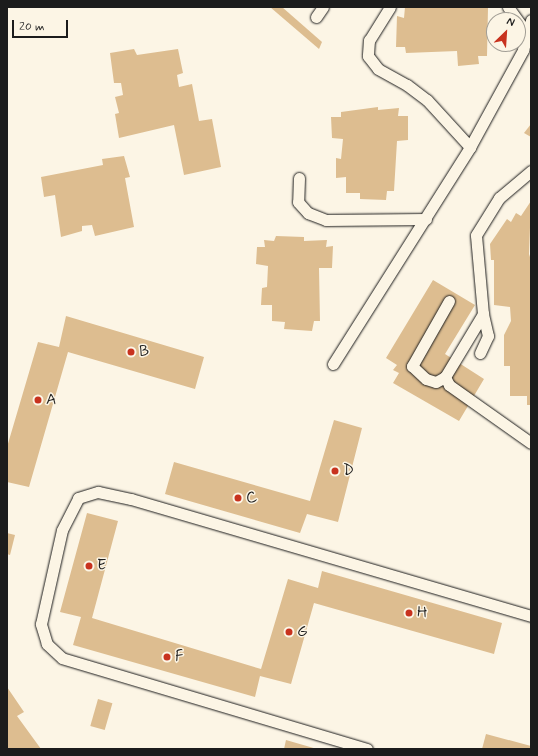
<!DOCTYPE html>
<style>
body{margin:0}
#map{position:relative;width:538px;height:756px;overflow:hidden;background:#fcf5e5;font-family:Mynerve,sans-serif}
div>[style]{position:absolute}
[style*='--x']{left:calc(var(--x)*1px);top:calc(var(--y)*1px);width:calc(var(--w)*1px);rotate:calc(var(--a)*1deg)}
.building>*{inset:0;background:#ddbd90;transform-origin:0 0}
.roads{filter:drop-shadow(0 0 1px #1c1c1c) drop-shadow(0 0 1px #1c1c1c)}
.lane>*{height:11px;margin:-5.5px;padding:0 5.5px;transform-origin:5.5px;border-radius:5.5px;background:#fcf5e5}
.dots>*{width:11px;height:11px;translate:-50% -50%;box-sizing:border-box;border:2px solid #fcf5e5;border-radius:50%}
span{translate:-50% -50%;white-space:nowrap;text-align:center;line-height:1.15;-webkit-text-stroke:3px #fcf5e5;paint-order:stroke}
.poi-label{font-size:16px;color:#1c1c1c}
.left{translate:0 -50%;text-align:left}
.frame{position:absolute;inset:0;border:8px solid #1c1c1c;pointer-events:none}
.north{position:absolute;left:486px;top:12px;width:40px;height:40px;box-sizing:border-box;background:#fcf5e5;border:1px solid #a29e95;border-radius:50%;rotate:25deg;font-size:11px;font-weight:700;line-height:16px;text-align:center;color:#1c1c1c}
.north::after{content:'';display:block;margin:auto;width:14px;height:18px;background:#c8321e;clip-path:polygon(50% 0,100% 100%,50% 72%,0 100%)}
.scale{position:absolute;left:12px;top:20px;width:56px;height:18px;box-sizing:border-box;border:2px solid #1c1c1c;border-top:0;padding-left:5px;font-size:12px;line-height:14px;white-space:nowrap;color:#1c1c1c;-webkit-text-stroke:3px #fcf5e5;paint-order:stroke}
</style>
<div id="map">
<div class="building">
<i style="clip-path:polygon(270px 7px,282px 7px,322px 42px,319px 49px)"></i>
<i style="clip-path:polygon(405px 7px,488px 8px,487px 56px,478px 56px,479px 64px,458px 66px,457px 51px,406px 53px,405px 47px,396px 47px,397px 16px,404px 18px)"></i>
<i style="clip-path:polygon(134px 49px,137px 55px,178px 49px,183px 73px,177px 75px,179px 87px,192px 84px,199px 121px,212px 119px,221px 167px,184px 175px,174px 125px,119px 138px,115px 114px,119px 113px,115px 97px,123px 95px,121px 83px,114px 83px,110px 53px)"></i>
<i style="clip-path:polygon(378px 107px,378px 110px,399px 108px,398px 116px,408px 116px,408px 140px,397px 141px,394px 191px,387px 191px,386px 200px,360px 199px,360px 193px,346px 193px,346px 177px,336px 178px,336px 158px,341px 159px,343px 139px,332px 138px,331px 117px,341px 117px,341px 112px)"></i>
<i style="clip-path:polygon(531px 124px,531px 137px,524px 133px)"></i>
<i style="clip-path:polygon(124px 156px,130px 177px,125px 178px,134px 227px,95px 236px,92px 225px,82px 226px,82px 231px,61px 237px,55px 195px,44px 197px,41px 177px,103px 165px,102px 159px)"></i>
<i style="clip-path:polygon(531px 201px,529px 254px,531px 260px,531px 405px,527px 405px,527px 396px,510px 396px,510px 366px,504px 366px,504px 335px,511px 321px,510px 307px,494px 305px,494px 260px,491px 260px,490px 244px,507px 219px,511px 222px,516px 213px,521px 216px)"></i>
<i style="clip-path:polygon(276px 236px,304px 237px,304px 241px,327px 240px,326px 247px,333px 246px,332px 268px,319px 268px,320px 321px,314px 321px,312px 331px,284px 329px,285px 322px,272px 321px,272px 305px,261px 305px,262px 288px,267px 287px,268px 266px,256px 264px,257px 247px,265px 247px,264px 240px,274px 241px)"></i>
<i style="clip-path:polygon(433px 280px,475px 305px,445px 354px,484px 379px,459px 421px,393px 383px,399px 373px,393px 370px,397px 365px,386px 358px)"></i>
<i style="clip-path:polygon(66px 316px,204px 357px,195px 389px,68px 352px,29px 487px,7px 482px,7px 447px,38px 342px,59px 347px)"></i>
<i style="clip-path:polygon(334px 420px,362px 428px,338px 522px,307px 514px,300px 533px,165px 494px,174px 462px,310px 501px)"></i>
<i style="clip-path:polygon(87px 513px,118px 521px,92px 618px,261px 669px,288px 579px,318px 588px,322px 571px,502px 623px,494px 654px,314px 603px,291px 684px,260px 676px,255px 697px,73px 645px,81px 617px,60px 612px)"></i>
<i style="clip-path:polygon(7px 533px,15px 535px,10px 555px,7px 554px)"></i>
<i style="clip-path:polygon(7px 687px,24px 712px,17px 716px,41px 749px,7px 749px)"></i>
<i style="left:98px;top:699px;width:15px;height:28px;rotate:16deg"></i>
<i style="clip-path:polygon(486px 734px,531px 746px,531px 749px,482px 749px)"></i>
<i style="clip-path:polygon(286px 740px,317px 749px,284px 749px)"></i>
</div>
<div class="roads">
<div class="lane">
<i style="--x:390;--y:7;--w:39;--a:122"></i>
<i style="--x:369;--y:40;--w:16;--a:94"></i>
<i style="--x:368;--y:56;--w:16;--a:52"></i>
<i style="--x:378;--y:69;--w:33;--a:29"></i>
<i style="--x:407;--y:85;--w:25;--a:37"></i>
<i style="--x:427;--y:100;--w:64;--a:47.5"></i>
<i style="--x:508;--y:7;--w:32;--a:54"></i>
<i style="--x:316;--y:17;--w:12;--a:-55"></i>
<i style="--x:299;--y:178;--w:24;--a:92"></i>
<i style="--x:298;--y:202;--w:15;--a:48"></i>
<i style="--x:308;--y:213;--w:19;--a:21"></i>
<i style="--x:326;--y:220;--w:100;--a:-0.6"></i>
<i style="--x:449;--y:301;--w:75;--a:119.6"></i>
<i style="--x:412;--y:366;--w:19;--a:43"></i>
<i style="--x:426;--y:379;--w:10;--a:17"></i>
<i style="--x:436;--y:382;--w:10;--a:-29"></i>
<i style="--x:445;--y:377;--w:74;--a:-58.9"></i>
<i style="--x:483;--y:314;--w:79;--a:-95.1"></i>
<i style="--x:476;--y:235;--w:44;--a:-58.1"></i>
<i style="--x:499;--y:198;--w:42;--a:-40.2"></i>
<i style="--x:480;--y:353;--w:19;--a:-65"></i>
<i style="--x:488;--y:336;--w:23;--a:-103"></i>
<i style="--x:333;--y:364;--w:257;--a:-57.7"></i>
<i style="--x:470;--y:147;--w:111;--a:-61.3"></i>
<i style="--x:523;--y:50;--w:31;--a:-75"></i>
<i style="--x:445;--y:377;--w:9;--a:63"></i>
<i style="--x:449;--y:385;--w:100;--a:35.3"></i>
<i style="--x:367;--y:749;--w:318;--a:-163.4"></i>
<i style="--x:62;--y:658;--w:21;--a:-137"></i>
<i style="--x:47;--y:644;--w:21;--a:-107"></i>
<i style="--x:41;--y:624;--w:96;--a:-77.4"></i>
<i style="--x:62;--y:530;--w:36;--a:-63"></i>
<i style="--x:78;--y:498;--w:21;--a:-17"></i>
<i style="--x:98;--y:492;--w:34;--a:12"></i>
<i style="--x:131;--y:499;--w:417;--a:16.3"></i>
</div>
</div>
<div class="dots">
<i style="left:131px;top:352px;background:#c8321e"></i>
<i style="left:38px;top:400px;background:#c8321e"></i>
<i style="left:335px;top:471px;background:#c8321e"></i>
<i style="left:238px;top:498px;background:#c8321e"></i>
<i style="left:89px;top:566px;background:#c8321e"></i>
<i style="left:409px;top:613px;background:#c8321e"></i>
<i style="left:289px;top:632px;background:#c8321e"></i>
<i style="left:167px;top:657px;background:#c8321e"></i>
</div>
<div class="poi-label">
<span class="left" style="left:139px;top:352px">B</span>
<span class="left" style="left:46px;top:400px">A</span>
<span class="left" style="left:343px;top:471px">D</span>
<span class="left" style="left:246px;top:498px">C</span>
<span class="left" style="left:97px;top:566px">E</span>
<span class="left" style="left:417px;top:613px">H</span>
<span class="left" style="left:297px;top:632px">G</span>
<span class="left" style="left:175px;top:657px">F</span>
</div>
<div class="frame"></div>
<div class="north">N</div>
<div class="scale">20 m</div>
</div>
